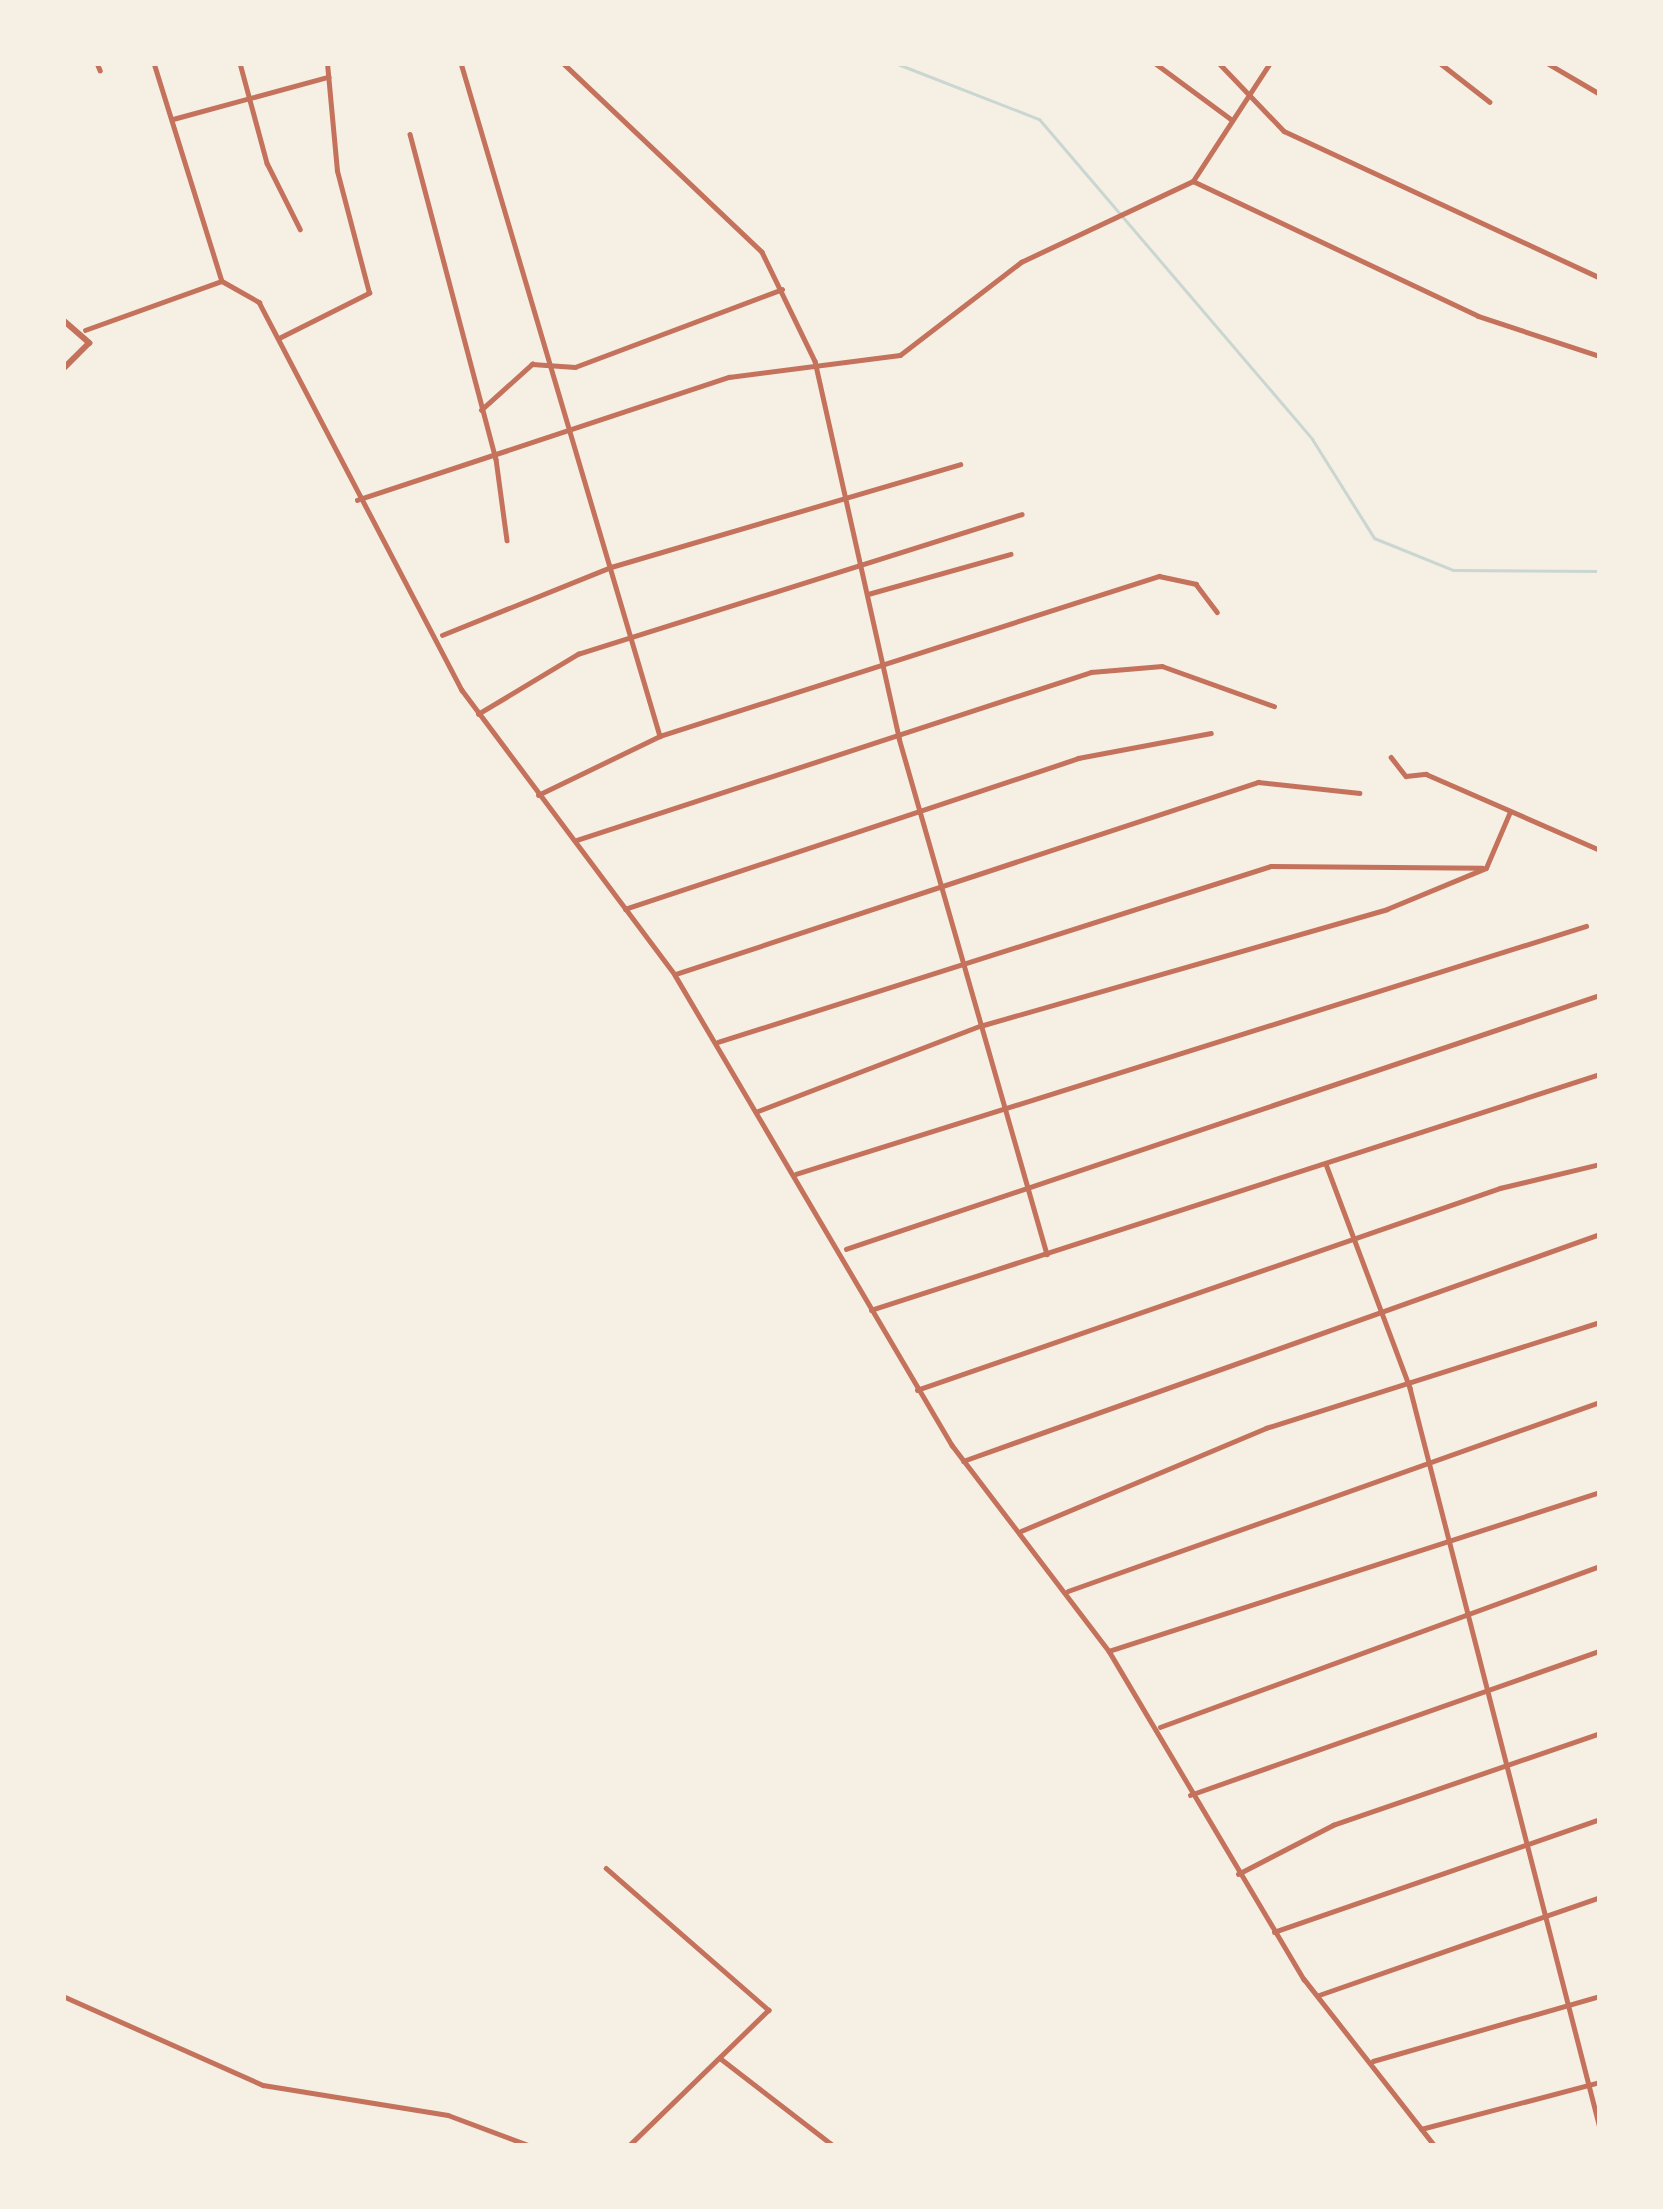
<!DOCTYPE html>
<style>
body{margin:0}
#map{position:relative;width:1663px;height:2209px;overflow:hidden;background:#f6efe4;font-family:Signika,sans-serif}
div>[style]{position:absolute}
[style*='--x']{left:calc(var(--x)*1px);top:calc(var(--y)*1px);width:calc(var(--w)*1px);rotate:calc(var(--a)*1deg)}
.stream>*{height:3px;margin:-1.5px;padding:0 1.5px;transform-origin:1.5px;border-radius:1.5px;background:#c9d6d2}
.minor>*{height:4.5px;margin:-2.25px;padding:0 2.25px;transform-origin:2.25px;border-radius:2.25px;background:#c5725c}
.tertiary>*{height:6px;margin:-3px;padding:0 3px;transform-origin:3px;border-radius:3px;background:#c5725c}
span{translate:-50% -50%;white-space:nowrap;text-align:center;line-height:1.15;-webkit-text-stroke:12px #f6efe4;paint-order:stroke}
.frame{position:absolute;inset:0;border:66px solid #f6efe4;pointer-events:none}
</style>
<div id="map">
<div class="stream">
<i style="--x:895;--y:63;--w:155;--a:21.3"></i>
<i style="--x:1039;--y:119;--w:421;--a:49.5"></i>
<i style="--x:1312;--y:439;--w:117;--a:57.9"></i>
<i style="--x:1374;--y:538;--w:85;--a:22.1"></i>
<i style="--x:1453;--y:570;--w:147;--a:0.4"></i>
</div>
<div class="minor">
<i style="--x:97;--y:63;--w:8;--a:67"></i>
<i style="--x:154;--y:63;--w:228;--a:72.7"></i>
<i style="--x:240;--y:63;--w:104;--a:74.9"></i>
<i style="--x:267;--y:163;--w:74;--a:63.4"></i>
<i style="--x:461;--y:63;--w:702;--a:73.53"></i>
<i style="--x:563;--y:63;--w:274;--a:43.5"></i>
<i style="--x:762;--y:252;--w:121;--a:64.1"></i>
<i style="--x:815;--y:361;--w:386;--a:77.4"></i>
<i style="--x:899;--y:738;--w:537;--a:74"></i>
<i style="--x:1155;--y:63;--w:96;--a:36.5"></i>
<i style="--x:1219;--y:63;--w:94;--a:46.3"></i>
<i style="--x:1284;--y:131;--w:349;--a:24.9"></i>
<i style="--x:1440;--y:63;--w:63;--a:38"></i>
<i style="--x:1547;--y:63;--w:61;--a:30.3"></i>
<i style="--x:173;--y:119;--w:161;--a:-15.2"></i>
<i style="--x:410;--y:134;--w:336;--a:75.2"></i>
<i style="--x:496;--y:459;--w:82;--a:82.3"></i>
<i style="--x:1193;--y:181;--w:315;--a:25.3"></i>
<i style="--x:1478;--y:316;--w:128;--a:18.2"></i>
<i style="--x:85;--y:330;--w:145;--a:-19.7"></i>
<i style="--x:222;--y:281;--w:43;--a:29.6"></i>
<i style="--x:259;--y:302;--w:438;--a:62.4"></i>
<i style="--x:462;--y:690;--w:356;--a:53.2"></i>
<i style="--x:675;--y:975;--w:546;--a:59.49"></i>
<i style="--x:952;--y:1445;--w:259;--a:52.7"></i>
<i style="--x:1109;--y:1651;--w:382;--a:59.3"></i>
<i style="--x:1304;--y:1979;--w:212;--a:51.9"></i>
<i style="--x:279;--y:338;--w:101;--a:-26.6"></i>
<i style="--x:369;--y:293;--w:126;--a:-104.7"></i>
<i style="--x:337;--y:171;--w:108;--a:-95.3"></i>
<i style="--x:481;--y:410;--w:69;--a:-42"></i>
<i style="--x:532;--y:364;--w:43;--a:4"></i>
<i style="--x:575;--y:367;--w:221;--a:-20.6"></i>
<i style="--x:357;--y:500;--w:392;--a:-18.3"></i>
<i style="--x:729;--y:377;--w:172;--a:-7.3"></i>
<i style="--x:900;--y:355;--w:153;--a:-37.5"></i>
<i style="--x:1021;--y:262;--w:190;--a:-25.2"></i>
<i style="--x:1193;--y:181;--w:141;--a:-56.9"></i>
<i style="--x:868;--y:594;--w:148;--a:-15.7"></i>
<i style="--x:442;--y:635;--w:182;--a:-21.9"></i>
<i style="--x:611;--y:567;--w:364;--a:-16.4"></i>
<i style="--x:478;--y:714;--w:117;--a:-31"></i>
<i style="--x:578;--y:654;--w:465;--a:-17.5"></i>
<i style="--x:1391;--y:757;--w:24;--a:52"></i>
<i style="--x:1406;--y:776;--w:20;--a:-6"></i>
<i style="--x:1426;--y:774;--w:190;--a:23.6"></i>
<i style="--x:538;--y:795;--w:136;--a:-25.8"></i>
<i style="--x:660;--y:736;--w:524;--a:-17.78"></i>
<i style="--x:1159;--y:576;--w:38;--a:12"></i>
<i style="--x:1196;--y:584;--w:35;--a:53"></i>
<i style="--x:577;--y:840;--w:541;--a:-18.1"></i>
<i style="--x:1091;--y:672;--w:71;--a:-4.8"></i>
<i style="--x:1162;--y:666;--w:119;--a:19.7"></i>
<i style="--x:625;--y:909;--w:478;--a:-18.4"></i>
<i style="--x:1078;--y:758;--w:135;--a:-10.6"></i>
<i style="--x:676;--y:974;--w:613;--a:-18.26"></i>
<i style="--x:1258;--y:782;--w:102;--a:6.2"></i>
<i style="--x:718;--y:1042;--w:580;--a:-17.65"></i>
<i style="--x:1271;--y:866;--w:211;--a:0.5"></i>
<i style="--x:758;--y:1111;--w:238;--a:-21"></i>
<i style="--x:980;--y:1026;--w:423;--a:-16"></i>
<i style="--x:1387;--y:909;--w:107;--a:-22.5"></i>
<i style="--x:1486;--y:868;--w:59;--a:-66.9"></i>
<i style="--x:1326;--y:1164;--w:239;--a:69.4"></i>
<i style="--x:1410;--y:1388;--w:764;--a:75.6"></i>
<i style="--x:796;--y:1174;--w:828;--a:-17.43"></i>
<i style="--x:846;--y:1249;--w:796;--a:-18.62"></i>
<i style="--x:871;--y:1310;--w:766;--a:-17.94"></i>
<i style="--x:917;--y:1390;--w:617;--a:-19.11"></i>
<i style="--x:1500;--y:1188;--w:103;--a:-13.5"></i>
<i style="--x:963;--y:1461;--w:676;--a:-19.61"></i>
<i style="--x:1021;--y:1531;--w:266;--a:-22.8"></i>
<i style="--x:1266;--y:1428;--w:350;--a:-17.6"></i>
<i style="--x:1068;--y:1591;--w:565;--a:-19.56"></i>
<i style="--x:1109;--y:1651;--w:516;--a:-17.94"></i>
<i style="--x:1160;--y:1727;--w:469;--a:-20.1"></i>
<i style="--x:1190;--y:1795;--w:435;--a:-19.4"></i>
<i style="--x:606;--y:1868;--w:216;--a:41.1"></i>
<i style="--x:769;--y:2010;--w:195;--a:135.8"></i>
<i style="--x:1238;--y:1874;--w:107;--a:-27.3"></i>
<i style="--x:1333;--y:1825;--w:282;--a:-19"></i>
<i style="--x:1274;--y:1932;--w:345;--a:-19.1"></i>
<i style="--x:1319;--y:1995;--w:298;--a:-19.2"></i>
<i style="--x:63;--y:1996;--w:219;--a:24"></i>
<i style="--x:263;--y:2085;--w:187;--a:9.2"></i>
<i style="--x:448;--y:2115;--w:89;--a:20.5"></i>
<i style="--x:720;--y:2058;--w:144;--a:37.7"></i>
<i style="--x:1373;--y:2061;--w:236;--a:-16"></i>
<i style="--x:1421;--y:2129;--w:185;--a:-14.7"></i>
<i style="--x:884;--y:2146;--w:65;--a:0"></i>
</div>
<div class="tertiary">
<i style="--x:63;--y:320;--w:35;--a:41"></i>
<i style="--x:89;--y:343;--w:37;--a:135"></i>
</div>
<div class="frame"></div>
</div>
